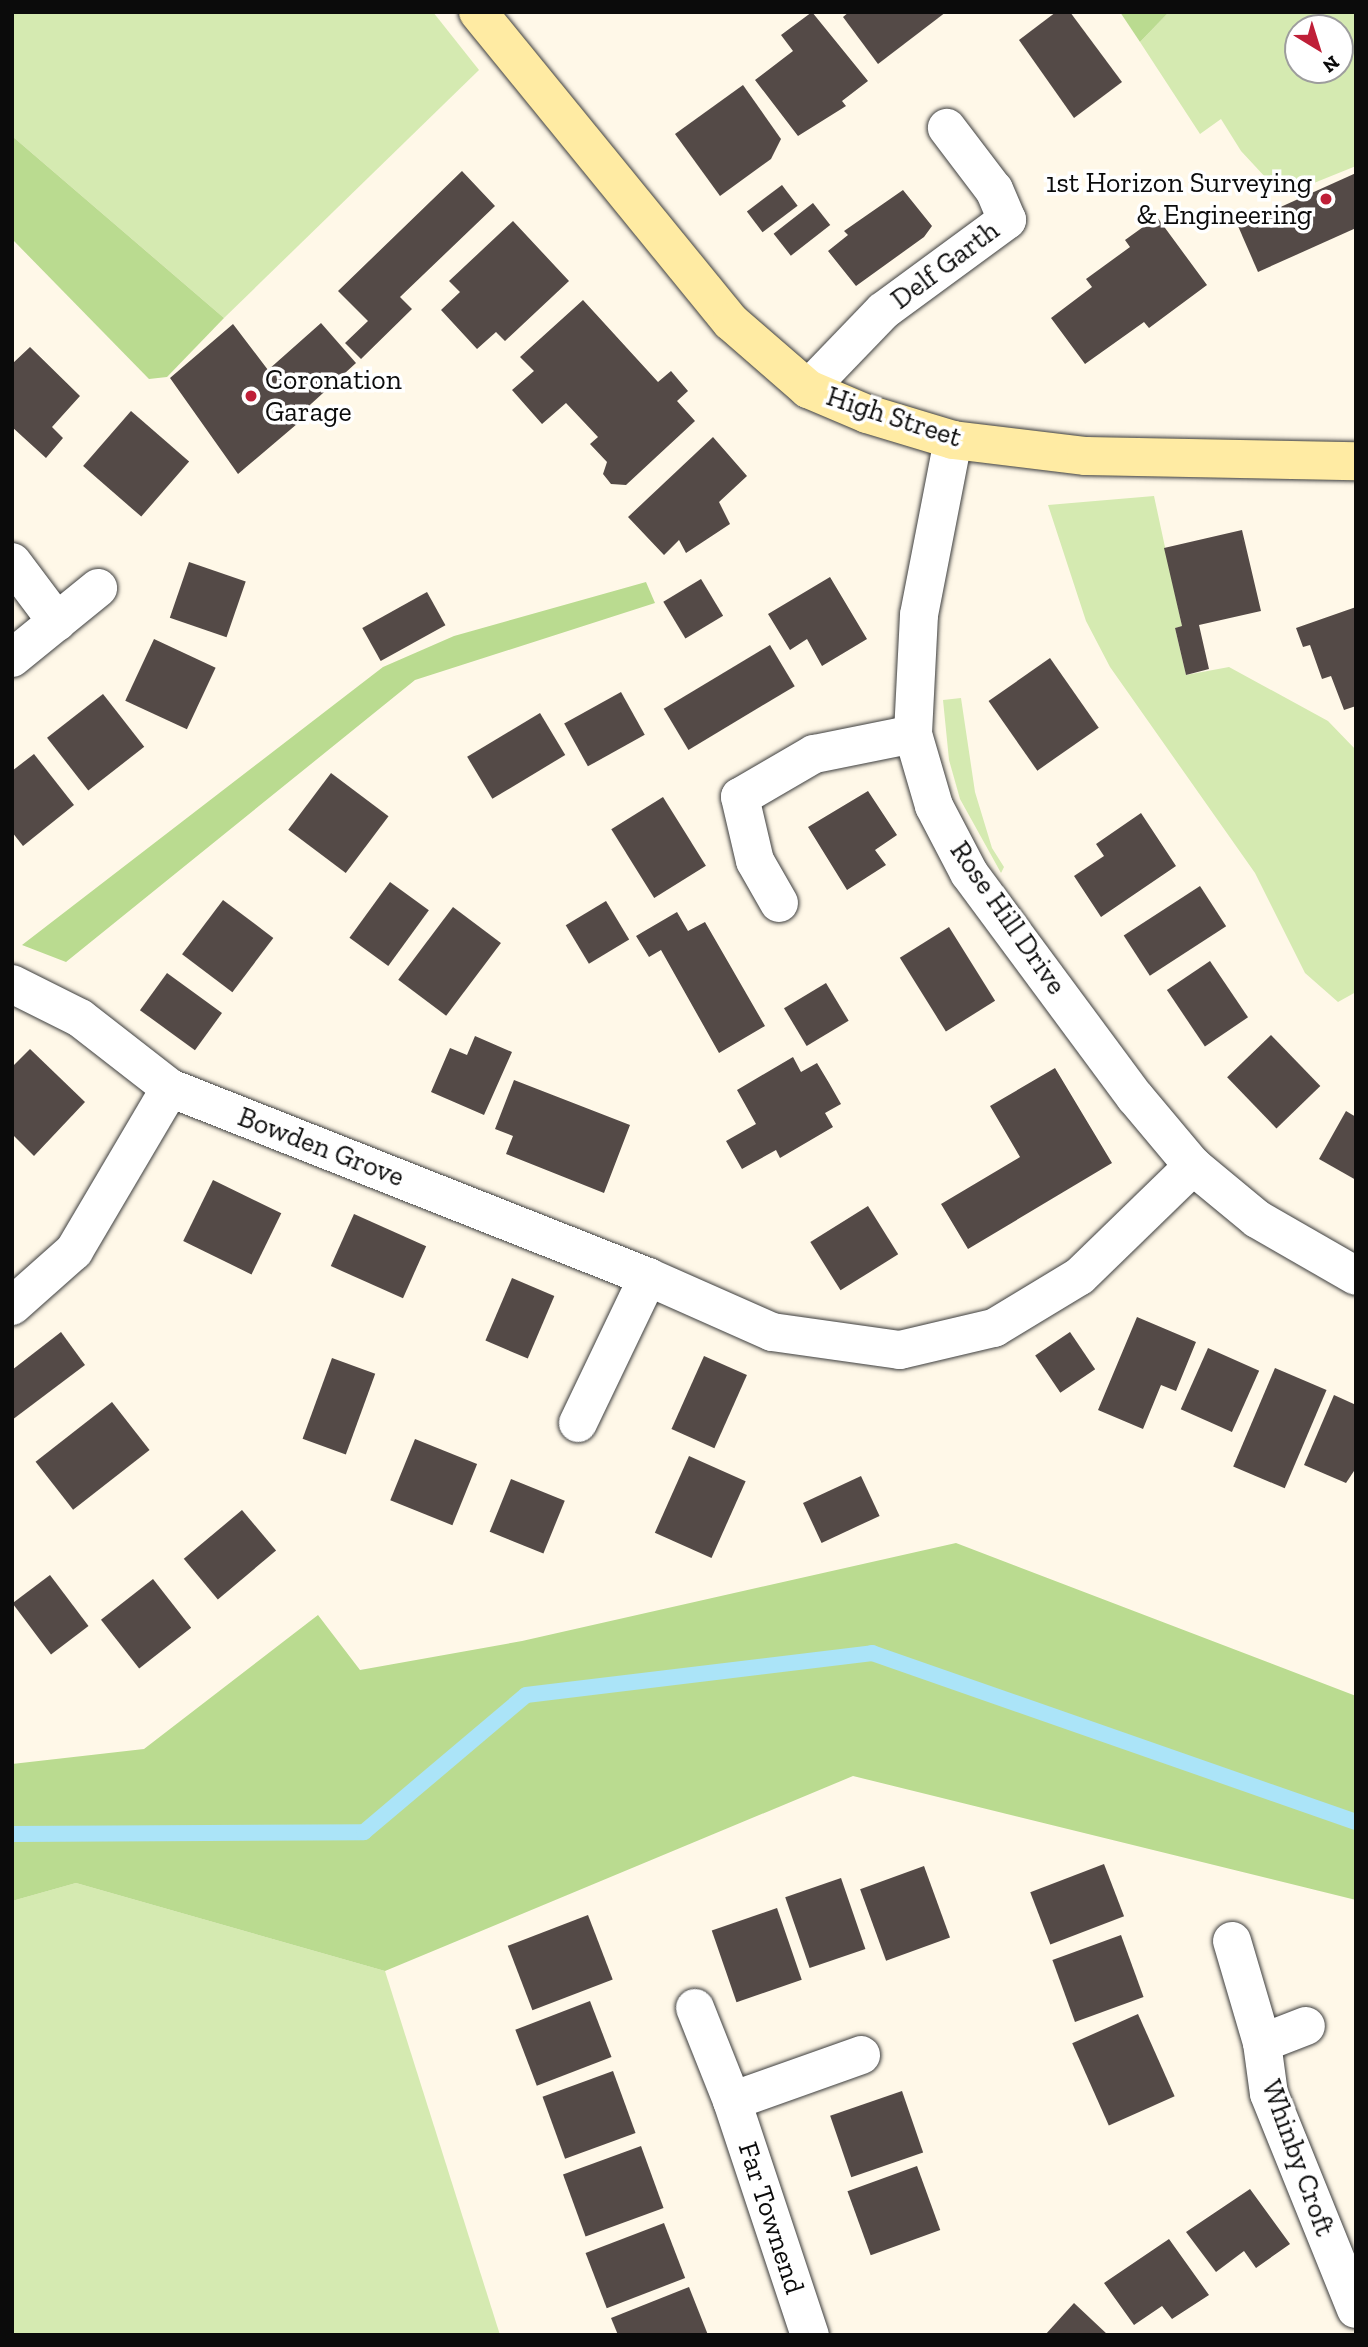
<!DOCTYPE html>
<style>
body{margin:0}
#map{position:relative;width:1368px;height:2347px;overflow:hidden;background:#fff8e8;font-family:"Zilla Slab",serif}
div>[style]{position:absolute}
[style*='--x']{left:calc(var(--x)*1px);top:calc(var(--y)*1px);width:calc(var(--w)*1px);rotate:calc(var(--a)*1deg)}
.green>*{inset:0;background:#d5eab1}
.forest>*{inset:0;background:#badb90}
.stream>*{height:16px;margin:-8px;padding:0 8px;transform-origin:8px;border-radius:8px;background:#abe4f8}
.building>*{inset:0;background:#544a47;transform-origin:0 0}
.roads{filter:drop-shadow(0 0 2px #3e3e3e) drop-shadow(0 0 2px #3e3e3e)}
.minor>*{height:38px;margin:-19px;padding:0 19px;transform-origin:19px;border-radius:19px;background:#fff}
.secondary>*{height:38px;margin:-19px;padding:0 19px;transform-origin:19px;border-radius:19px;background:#ffeba3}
.dots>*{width:19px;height:19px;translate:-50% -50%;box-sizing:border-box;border:4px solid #fff;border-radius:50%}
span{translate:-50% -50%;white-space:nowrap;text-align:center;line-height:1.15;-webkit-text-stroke:7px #fff;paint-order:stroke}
.poi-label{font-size:28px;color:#0b0b0b}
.right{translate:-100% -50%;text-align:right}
.left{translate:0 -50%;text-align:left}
.street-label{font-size:28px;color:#0b0b0b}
.frame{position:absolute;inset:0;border:14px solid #0b0b0b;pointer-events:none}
.north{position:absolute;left:1284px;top:14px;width:70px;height:70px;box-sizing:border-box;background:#fff;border:2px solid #9d9d9d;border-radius:50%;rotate:142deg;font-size:19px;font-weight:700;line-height:28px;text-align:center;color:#0b0b0b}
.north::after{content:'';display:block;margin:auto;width:24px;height:32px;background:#bf1f38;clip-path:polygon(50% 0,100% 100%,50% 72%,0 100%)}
</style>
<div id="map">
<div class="green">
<i style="clip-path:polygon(12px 12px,433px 12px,479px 70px,224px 318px,12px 136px)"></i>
<i style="clip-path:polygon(evenodd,1169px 12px,1356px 12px,1356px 166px,1304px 187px,1267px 179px,1241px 151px,1221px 119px,1200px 134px,1140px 42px,1169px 12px,1298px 28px,1340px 28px,1340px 70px,1298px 70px,1298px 28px)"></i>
<i style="clip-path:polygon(1154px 496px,1182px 626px,1175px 628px,1186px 675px,1229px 667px,1328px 721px,1356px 750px,1356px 992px,1338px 1002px,1305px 973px,1255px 873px,1110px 667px,1086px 621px,1048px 505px)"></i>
<i style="clip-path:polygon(961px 698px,975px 792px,992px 848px,1004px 867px,1001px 873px,960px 799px,949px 760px,943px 700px)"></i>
<i style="clip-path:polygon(76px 1883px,385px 1971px,500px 2335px,12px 2335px,12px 1901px)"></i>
</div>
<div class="forest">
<i style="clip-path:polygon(1120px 12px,1169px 12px,1140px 42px)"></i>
<i style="clip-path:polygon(12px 136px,224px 318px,167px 377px,149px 379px,12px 239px)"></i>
<i style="clip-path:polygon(646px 582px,655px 603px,415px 680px,66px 962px,22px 945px,383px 667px,454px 636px)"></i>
<i style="clip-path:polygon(956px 1543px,1356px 1696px,1356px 1900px,853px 1776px,385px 1971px,76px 1883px,12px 1901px,12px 1764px,144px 1749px,318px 1615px,360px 1670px,522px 1641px)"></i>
</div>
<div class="stream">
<i style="--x:12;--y:1834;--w:352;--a:-0.3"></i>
<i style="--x:364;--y:1832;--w:212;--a:-40.2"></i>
<i style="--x:526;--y:1695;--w:349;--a:-6.9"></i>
<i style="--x:872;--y:1653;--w:513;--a:19.25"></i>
</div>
<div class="building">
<i style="clip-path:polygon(812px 12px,868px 81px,842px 101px,846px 106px,798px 136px,755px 80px,793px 51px,781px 35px)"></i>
<i style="clip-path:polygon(849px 12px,946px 12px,878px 64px,843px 17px)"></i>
<i style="clip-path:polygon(1056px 12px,1070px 12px,1122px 82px,1074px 118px,1019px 40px)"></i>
<i style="clip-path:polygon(743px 85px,781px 139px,771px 159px,720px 196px,675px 134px)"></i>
<i style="clip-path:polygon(462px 171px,495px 206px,400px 297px,412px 309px,361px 359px,345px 343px,368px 321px,338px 291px)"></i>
<i style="clip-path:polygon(1356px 173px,1356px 228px,1258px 272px,1238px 226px)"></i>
<i style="left:782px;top:185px;width:26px;height:44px;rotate:53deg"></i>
<i style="clip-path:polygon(903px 190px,932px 226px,924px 237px,856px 286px,828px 251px,848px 235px,844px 231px)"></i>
<i style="left:813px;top:203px;width:28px;height:50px;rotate:52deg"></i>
<i style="clip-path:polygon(1157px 217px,1207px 285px,1149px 328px,1144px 322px,1085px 364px,1051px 318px,1092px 287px,1086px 279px,1130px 247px,1125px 240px)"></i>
<i style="clip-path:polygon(513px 221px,569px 281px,505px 341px,496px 332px,477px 349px,441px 310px,460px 292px,449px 281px)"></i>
<i style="clip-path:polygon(583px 300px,658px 382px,671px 371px,688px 391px,677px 401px,695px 421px,626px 485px,611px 484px,603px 474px,607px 462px,590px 444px,598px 437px,566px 403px,542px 424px,512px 390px,534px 371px,520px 357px)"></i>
<i style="clip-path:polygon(321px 323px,356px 363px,300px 414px,304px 418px,238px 474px,170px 378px,233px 324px,268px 370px)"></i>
<i style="clip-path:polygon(30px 347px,80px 396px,52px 427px,63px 438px,46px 458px,12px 427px,12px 364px)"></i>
<i style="left:131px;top:411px;width:77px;height:73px;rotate:41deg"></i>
<i style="clip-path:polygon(713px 437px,747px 476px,719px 502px,730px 524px,686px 553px,679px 540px,664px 555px,628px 517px)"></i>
<i style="clip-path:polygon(1242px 530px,1261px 611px,1199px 625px,1209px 669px,1186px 675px,1175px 628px,1182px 626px,1164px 548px)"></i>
<i style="left:189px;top:562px;width:60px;height:59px;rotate:19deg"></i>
<i style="clip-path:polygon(830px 577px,867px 639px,822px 666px,807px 639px,790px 650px,768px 614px)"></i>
<i style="left:701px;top:579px;width:43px;height:44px;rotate:59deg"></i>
<i style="left:427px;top:592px;width:38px;height:74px;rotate:61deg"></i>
<i style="clip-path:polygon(1356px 607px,1356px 706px,1344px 710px,1331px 676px,1322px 679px,1310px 645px,1303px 647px,1296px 628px)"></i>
<i style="left:154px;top:639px;width:68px;height:68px;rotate:25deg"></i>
<i style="left:770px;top:645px;width:48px;height:124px;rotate:59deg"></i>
<i style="left:1050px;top:658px;width:85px;height:75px;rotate:55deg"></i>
<i style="left:621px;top:692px;width:49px;height:65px;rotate:61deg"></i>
<i style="left:103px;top:694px;width:67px;height:71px;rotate:52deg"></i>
<i style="left:540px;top:713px;width:49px;height:85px;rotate:59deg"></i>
<i style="clip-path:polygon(34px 754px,74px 805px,23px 846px,12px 832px,12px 771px)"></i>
<i style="left:331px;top:773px;width:72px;height:71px;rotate:37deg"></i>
<i style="clip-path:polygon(868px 791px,897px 835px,875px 850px,886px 865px,847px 890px,808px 827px)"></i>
<i style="left:663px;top:797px;width:81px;height:61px;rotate:58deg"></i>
<i style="clip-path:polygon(1141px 813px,1176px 866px,1101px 917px,1074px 876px,1104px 856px,1096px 844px)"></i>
<i style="left:390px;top:882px;width:48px;height:69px;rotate:36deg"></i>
<i style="left:1200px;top:886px;width:48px;height:91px;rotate:57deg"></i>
<i style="left:223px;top:900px;width:63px;height:68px;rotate:37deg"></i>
<i style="left:606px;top:901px;width:45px;height:47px;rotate:59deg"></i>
<i style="left:453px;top:907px;width:60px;height:91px;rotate:37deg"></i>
<i style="clip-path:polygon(677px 912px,688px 931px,705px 922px,765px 1026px,719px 1053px,661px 950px,649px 957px,636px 936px)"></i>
<i style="left:949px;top:927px;width:87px;height:58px;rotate:58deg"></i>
<i style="left:1210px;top:961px;width:68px;height:52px;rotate:56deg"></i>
<i style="left:167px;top:973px;width:68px;height:46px;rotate:36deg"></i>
<i style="left:826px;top:983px;width:44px;height:49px;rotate:59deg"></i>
<i style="left:1271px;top:1035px;width:71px;height:61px;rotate:46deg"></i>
<i style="clip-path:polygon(475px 1036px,512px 1052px,484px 1115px,431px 1092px,450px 1048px,467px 1055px)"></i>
<i style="clip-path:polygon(30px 1049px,85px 1102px,34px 1156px,12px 1134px,12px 1067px)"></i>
<i style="clip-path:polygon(793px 1057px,801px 1072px,817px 1063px,829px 1083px,841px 1104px,825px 1113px,833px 1127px,780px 1158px,776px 1150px,742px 1169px,726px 1141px,756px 1124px,737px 1090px)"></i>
<i style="clip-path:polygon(1055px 1068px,1112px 1163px,968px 1249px,941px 1204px,1020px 1157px,990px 1106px)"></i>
<i style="clip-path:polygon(514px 1080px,630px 1125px,604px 1193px,506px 1154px,513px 1136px,495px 1129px)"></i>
<i style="clip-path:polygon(1346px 1111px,1356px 1117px,1356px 1180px,1319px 1159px)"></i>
<i style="left:213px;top:1180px;width:76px;height:68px;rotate:26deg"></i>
<i style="left:868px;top:1206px;width:57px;height:68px;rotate:58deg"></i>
<i style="left:354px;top:1214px;width:79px;height:57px;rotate:24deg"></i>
<i style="left:512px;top:1278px;width:46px;height:68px;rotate:23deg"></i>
<i style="clip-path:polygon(1137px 1317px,1196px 1342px,1176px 1391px,1161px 1385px,1143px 1429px,1098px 1410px)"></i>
<i style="clip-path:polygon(61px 1332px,85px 1365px,12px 1420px,12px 1370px)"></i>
<i style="left:1070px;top:1332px;width:45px;height:42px;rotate:56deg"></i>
<i style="left:1208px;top:1348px;width:56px;height:67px;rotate:24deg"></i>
<i style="left:704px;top:1356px;width:47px;height:80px;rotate:24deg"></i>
<i style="left:332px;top:1358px;width:46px;height:86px;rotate:20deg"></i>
<i style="left:1275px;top:1368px;width:56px;height:107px;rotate:23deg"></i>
<i style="clip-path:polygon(1334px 1395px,1356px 1405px,1356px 1468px,1346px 1483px,1304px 1465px)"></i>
<i style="left:112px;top:1402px;width:61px;height:97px;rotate:52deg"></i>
<i style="left:415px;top:1439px;width:67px;height:66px;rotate:22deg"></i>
<i style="left:689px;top:1456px;width:62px;height:84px;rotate:24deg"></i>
<i style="left:861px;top:1476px;width:44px;height:64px;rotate:65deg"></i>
<i style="left:511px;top:1479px;width:58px;height:57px;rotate:22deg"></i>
<i style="left:242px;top:1510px;width:53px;height:76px;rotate:50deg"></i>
<i style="left:50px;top:1575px;width:64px;height:47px;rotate:53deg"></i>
<i style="left:153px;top:1579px;width:62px;height:66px;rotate:52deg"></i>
<i style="left:1104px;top:1864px;width:56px;height:79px;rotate:69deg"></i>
<i style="left:924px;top:1866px;width:76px;height:68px;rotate:70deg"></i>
<i style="left:841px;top:1878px;width:75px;height:59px;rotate:71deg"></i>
<i style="left:777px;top:1908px;width:76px;height:69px;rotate:71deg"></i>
<i style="left:588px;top:1915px;width:69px;height:86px;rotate:69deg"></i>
<i style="left:1121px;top:1935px;width:66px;height:73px;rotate:70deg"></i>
<i style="left:590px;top:2001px;width:60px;height:80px;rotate:69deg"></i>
<i style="left:1138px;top:2014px;width:90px;height:72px;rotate:66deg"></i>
<i style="left:613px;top:2071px;width:66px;height:75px;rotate:70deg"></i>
<i style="left:902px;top:2091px;width:65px;height:76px;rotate:71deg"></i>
<i style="left:641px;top:2146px;width:66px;height:83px;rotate:70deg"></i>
<i style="left:917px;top:2166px;width:68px;height:74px;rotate:70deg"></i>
<i style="clip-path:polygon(1250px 2189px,1290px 2244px,1256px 2268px,1244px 2251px,1216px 2272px,1186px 2232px)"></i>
<i style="left:664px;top:2223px;width:59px;height:84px;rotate:69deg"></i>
<i style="clip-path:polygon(1169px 2239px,1209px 2295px,1172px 2319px,1162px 2306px,1134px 2325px,1104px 2283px)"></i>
<i style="clip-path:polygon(689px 2287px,708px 2335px,618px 2335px,611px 2318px)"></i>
<i style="clip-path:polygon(1074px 2303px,1108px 2335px,1045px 2335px)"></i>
</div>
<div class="roads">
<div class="minor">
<i style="--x:808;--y:389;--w:108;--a:-46.1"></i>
<i style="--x:883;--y:311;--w:154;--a:-36.3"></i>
<i style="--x:1007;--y:220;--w:33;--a:-113"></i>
<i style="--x:994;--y:190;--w:78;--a:-127.2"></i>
<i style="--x:953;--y:440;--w:178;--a:101"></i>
<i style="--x:919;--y:615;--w:119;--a:92.9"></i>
<i style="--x:913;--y:734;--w:75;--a:73.7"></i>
<i style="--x:934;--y:806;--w:76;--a:62.4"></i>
<i style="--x:969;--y:873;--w:279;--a:53.5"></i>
<i style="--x:1135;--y:1097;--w:90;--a:50"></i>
<i style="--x:1193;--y:1166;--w:83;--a:39.6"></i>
<i style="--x:1257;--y:1219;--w:114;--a:29.9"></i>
<i style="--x:12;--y:562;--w:75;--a:53.1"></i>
<i style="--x:12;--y:658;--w:111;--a:-39.1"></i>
<i style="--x:779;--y:903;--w:48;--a:-119.7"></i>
<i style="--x:755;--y:861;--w:66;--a:-103.2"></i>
<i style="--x:740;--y:797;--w:86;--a:-30.2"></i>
<i style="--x:814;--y:754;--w:101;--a:-11.4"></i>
<i style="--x:12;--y:984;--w:76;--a:26.6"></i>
<i style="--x:80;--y:1018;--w:114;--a:37.9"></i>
<i style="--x:170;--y:1088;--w:514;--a:21.57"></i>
<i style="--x:648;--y:1277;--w:136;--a:23.9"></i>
<i style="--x:772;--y:1332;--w:129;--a:8"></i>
<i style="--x:900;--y:1350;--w:97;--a:-13.2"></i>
<i style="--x:994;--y:1328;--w:100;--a:-31.2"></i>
<i style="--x:1080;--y:1276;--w:158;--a:-44.2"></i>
<i style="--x:12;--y:1306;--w:83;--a:-41.6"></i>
<i style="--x:74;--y:1251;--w:189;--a:-59.5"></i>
<i style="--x:578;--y:1423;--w:162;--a:-64.4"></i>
<i style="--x:1232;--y:1941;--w:106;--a:73.6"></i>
<i style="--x:1262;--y:2043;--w:51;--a:82.2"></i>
<i style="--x:1269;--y:2094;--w:232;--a:68"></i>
<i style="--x:695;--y:2008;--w:100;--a:68.3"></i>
<i style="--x:732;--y:2101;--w:247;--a:71.6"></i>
<i style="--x:1262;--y:2043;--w:47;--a:-21.1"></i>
<i style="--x:732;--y:2101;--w:137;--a:-19.6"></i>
</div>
<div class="secondary">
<i style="--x:478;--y:12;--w:400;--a:50.8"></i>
<i style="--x:731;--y:322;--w:102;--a:41"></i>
<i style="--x:808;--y:389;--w:64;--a:23"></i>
<i style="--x:867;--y:414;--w:90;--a:16.8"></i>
<i style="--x:953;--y:440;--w:134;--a:6.9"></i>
<i style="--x:1086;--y:456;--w:270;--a:1.1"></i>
</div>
</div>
<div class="dots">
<i style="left:1326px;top:199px;background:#bf1f38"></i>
<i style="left:251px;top:396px;background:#bf1f38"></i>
</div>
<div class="poi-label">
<span class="right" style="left:1312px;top:199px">1st Horizon Surveying<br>&amp; Engineering</span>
<span class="left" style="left:265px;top:396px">Coronation<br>Garage</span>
</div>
<div class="street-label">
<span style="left:945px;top:265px;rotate:-37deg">Delf Garth</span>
<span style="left:894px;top:417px;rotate:18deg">High Street</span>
<span style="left:1008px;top:918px;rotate:55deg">Rose Hill Drive</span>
<span style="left:321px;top:1147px;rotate:21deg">Bowden Grove</span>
<span style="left:1298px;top:2158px;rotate:70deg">Whinby Croft</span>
<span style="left:771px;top:2218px;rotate:72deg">Far Townend</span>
</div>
<div class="frame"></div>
<div class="north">N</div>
</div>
